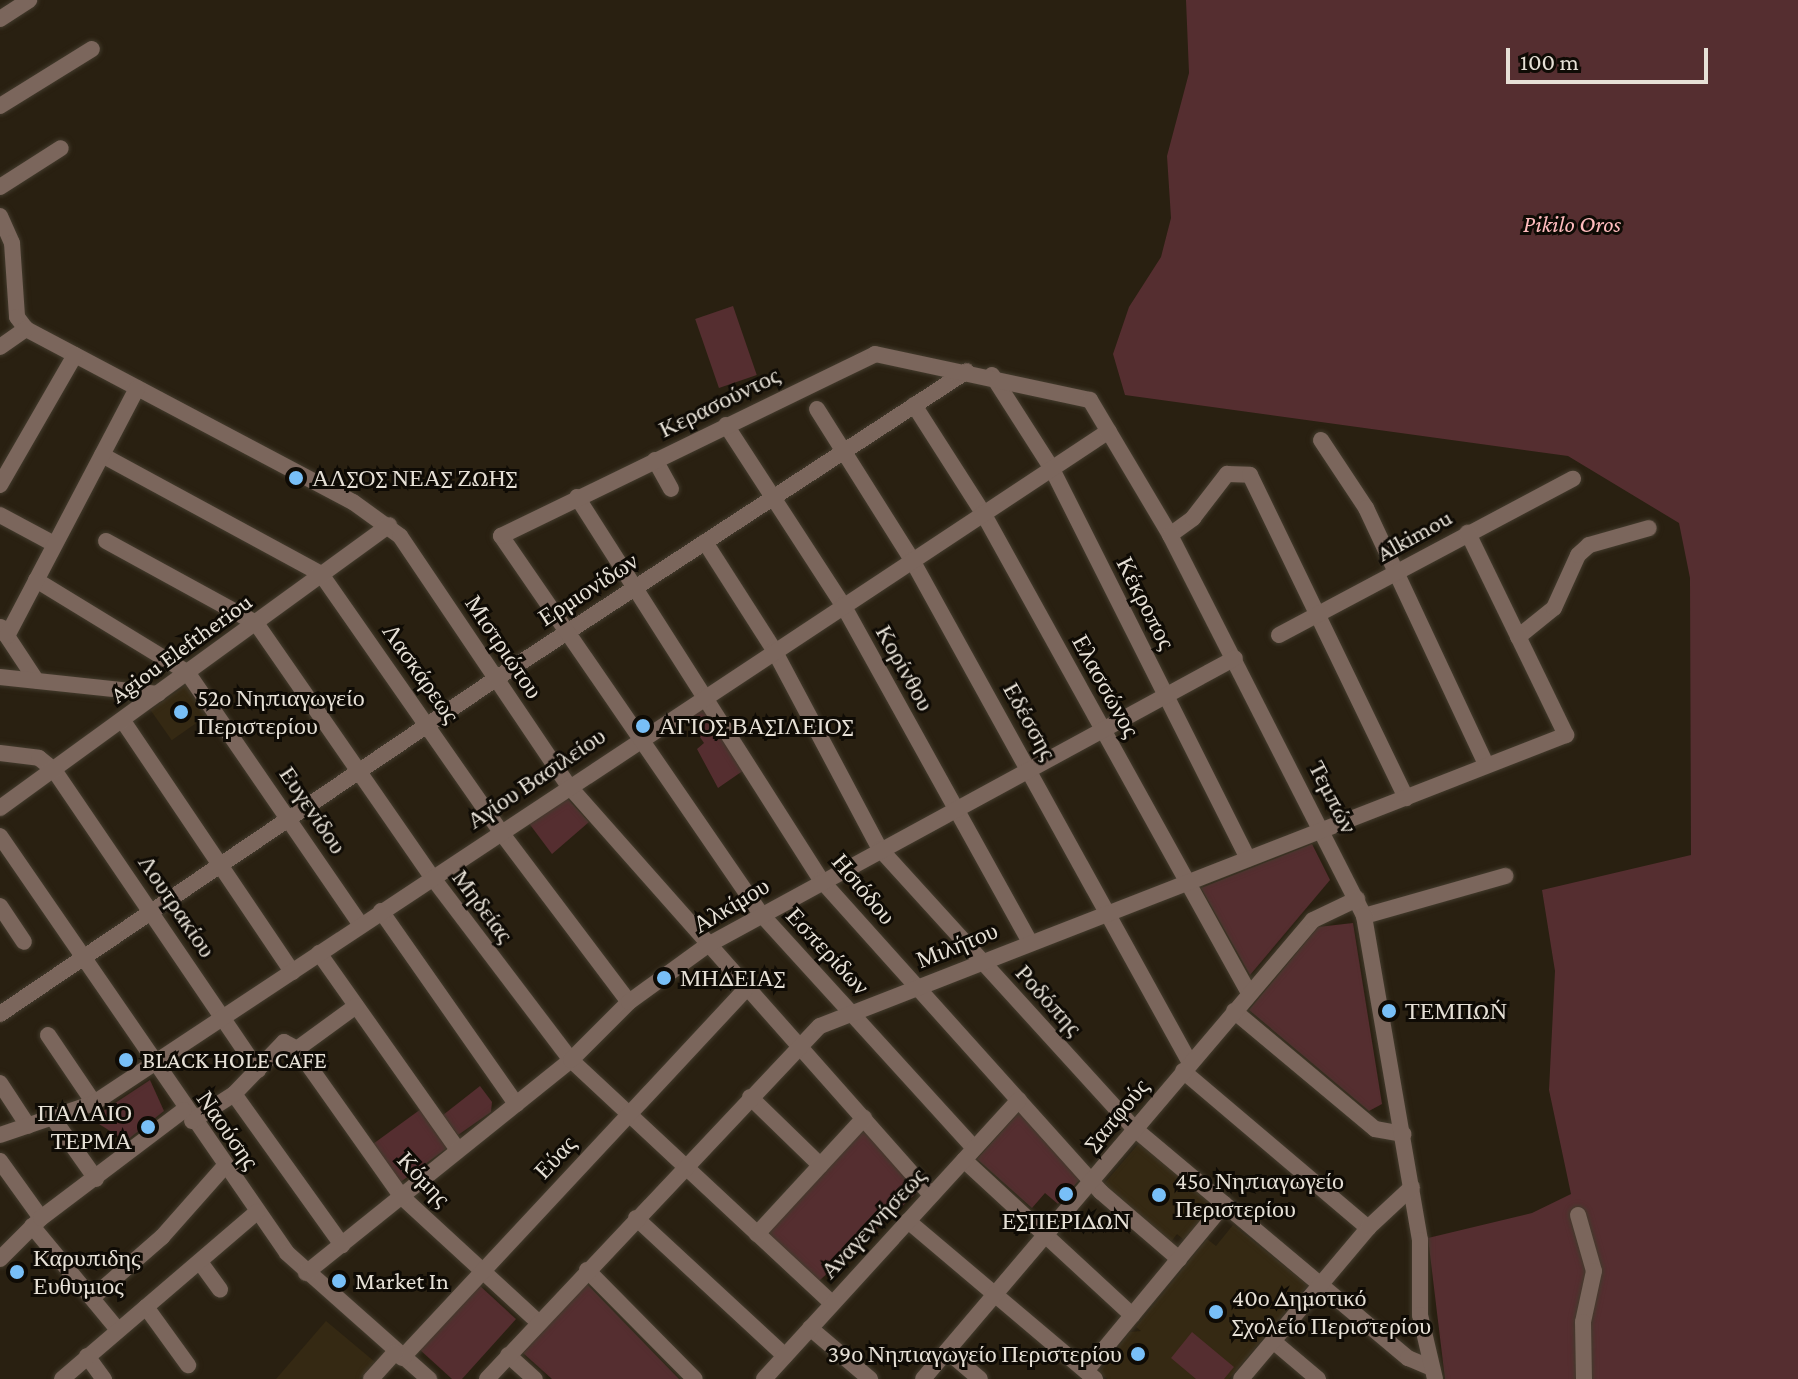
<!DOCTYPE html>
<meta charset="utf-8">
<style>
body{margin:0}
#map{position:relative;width:1798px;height:1379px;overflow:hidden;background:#292011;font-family:"Crimson Pro",serif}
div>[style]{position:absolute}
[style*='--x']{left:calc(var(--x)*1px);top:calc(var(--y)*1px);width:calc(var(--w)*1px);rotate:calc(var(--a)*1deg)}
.built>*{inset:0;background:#352913;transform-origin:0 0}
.green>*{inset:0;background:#552e30;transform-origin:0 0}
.roads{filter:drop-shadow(0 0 2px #433b2d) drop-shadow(0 0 2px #433b2d)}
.minor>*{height:16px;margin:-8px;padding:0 8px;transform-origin:8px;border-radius:8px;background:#7b665c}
.dots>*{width:22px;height:22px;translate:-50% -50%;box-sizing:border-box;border:4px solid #0f0b05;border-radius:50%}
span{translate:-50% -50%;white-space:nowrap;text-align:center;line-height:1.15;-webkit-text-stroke:6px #0f0b05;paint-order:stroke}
.park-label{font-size:24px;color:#ffbcbe;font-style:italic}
.street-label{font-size:24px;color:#e6e0d6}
.poi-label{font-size:24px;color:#e6e0d6}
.left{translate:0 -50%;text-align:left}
.right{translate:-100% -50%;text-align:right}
.scale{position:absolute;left:1506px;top:48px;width:202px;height:36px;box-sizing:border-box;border:4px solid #e6e0d6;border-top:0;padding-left:10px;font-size:24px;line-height:28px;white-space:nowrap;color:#e6e0d6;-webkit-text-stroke:6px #0f0b05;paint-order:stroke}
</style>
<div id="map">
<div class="built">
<i style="left:189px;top:683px;width:37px;height:47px;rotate:55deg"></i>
<i style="clip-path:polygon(1140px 1142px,1214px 1206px,1185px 1241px,1177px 1234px,1171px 1242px,1103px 1185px)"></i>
<i style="clip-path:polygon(1233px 1225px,1308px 1285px,1229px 1379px,1107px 1379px,1099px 1372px,1130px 1332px,1141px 1331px,1136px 1327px,1207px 1239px,1216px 1246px)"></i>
<i style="clip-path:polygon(326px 1321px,375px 1362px,360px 1379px,276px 1379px)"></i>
</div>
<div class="green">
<i style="clip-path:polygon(1186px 0,1798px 0,1798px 1379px,1445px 1379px,1428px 1238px,1532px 1213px,1571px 1194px,1549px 1090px,1555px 971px,1542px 890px,1691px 855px,1690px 578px,1679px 523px,1568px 456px,1125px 395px,1113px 354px,1129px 307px,1161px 257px,1171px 218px,1167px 156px,1189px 73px)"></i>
<i style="left:733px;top:306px;width:73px;height:40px;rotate:71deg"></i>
<i style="clip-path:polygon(704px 705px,747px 768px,718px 788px,697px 749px,704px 743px,687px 718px)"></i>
<i style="clip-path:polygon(565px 796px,589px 822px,552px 854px,528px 822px)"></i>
<i style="clip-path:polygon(1312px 844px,1330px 880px,1250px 975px,1201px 888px)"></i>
<i style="clip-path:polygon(1353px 923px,1382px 1104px,1369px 1111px,1249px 1010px,1318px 927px)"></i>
<i style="clip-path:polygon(150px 1080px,164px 1111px,126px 1141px,91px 1119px)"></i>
<i style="clip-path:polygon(480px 1086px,492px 1102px,491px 1112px,458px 1135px,443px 1115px)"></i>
<i style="left:421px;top:1109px;width:47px;height:59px;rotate:54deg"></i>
<i style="clip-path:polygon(1021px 1110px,1081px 1178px,1058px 1204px,1045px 1193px,1032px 1208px,977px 1159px)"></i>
<i style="left:864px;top:1130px;width:82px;height:142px;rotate:48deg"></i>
<i style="clip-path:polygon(586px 1283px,679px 1379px,552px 1379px,523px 1353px)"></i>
<i style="clip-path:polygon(478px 1284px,516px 1319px,462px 1379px,452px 1379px,419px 1349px)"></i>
<i style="clip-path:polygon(1192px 1332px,1234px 1367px,1224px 1379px,1196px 1379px,1171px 1358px)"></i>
</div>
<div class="roads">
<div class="minor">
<i style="--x:0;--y:19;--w:35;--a:-33"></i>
<i style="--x:0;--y:106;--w:108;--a:-31.8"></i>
<i style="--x:0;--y:187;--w:72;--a:-32.6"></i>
<i style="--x:0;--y:216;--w:30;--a:66"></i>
<i style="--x:12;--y:243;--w:74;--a:86.1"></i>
<i style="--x:17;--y:317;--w:15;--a:53"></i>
<i style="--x:26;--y:329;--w:370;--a:27.9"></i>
<i style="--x:353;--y:502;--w:58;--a:35.9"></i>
<i style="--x:400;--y:536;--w:300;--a:56"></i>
<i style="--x:568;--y:785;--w:548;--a:48.48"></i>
<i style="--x:0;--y:347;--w:32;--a:-35"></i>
<i style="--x:992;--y:375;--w:112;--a:57.4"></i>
<i style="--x:1052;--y:469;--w:436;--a:63.3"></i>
<i style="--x:914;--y:405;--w:128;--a:57.4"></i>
<i style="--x:983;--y:513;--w:549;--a:61.01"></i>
<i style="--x:817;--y:409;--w:178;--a:57.8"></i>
<i style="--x:912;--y:560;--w:575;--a:61.07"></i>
<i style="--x:726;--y:425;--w:215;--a:57"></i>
<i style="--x:843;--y:605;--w:385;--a:61"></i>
<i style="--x:1321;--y:440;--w:82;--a:56.5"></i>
<i style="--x:1366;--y:508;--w:283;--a:64.9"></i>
<i style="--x:102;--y:455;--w:249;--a:28.5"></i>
<i style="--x:321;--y:574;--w:313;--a:55.1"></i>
<i style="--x:500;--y:831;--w:214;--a:53"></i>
<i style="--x:655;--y:460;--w:33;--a:61"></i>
<i style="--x:0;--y:485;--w:150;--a:-60"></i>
<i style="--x:577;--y:497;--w:454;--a:57.5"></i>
<i style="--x:821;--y:880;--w:419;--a:48.1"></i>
<i style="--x:1101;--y:1192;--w:103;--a:40.7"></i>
<i style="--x:0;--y:515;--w:61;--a:28.2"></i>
<i style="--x:1170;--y:535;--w:29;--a:-36"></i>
<i style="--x:1193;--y:518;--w:56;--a:-52.3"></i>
<i style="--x:1227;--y:474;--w:23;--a:2"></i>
<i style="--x:1250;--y:475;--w:359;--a:64.2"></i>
<i style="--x:106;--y:541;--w:171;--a:28.7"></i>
<i style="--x:256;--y:623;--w:309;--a:55.3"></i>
<i style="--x:432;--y:877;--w:230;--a:52.8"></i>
<i style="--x:571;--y:1060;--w:357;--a:43"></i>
<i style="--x:705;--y:542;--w:128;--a:57.4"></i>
<i style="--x:774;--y:650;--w:225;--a:62"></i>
<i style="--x:880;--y:849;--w:380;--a:47.7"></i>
<i style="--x:1136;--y:1130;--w:355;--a:40"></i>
<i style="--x:1408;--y:1358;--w:23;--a:23"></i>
<i style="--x:36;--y:580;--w:177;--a:31.4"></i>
<i style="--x:187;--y:672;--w:307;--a:55.5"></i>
<i style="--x:1;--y:627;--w:64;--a:56.6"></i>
<i style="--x:1279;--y:635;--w:333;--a:-28"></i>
<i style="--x:7;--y:636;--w:280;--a:-62.3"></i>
<i style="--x:1518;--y:637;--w:46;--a:-38.9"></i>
<i style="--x:1554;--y:608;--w:58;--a:-65.6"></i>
<i style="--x:1578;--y:555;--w:15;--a:-42"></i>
<i style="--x:1589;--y:545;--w:62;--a:-15.8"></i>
<i style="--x:0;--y:677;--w:159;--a:6.1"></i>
<i style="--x:123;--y:721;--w:303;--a:56"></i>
<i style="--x:0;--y:753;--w:39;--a:7"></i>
<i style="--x:39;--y:758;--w:19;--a:39"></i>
<i style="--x:54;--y:770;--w:363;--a:55.8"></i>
<i style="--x:0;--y:808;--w:481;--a:-36"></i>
<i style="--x:0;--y:836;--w:506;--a:55.46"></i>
<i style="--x:287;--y:1253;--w:190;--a:41.6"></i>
<i style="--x:0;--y:906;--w:43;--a:56.3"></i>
<i style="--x:381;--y:911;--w:236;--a:55"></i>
<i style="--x:1364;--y:916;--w:147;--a:-15.8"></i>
<i style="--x:319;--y:953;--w:241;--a:54.8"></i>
<i style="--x:1234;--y:1011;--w:184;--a:39.9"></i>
<i style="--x:1375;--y:1129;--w:29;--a:10"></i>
<i style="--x:0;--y:1014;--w:600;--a:-34.06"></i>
<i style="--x:497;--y:678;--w:561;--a:-33.15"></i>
<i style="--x:48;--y:1035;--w:82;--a:55.9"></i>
<i style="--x:297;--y:1049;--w:180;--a:54.7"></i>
<i style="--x:401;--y:1196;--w:186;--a:42.6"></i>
<i style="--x:1183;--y:1071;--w:243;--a:40.3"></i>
<i style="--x:0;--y:1083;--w:51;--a:56.9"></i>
<i style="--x:234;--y:1094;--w:186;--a:54.4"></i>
<i style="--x:750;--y:1097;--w:98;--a:44.2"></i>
<i style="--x:55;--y:1121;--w:71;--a:54.7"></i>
<i style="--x:192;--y:1121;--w:50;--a:-32.7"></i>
<i style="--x:234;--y:1094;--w:72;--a:-46.1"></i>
<i style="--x:284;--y:1042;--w:15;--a:28"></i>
<i style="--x:297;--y:1049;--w:73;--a:-36.1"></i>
<i style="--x:0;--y:1135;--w:99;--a:-18.8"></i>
<i style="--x:94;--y:1103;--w:1217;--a:-33.51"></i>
<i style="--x:974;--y:1148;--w:316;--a:-132.3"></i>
<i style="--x:761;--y:914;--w:459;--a:-124.5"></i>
<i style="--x:501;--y:536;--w:416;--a:-25.9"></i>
<i style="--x:875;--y:354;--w:220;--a:12.1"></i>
<i style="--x:1090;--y:400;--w:157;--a:59.3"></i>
<i style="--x:1170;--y:535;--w:428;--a:63"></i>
<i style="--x:1364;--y:916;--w:329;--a:80.2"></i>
<i style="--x:1420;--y:1240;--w:75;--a:90"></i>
<i style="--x:1420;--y:1315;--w:66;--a:76.8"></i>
<i style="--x:964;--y:1160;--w:229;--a:42.7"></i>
<i style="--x:0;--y:1161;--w:70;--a:54.3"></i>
<i style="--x:1578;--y:1215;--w:58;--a:74.1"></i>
<i style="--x:1594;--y:1271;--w:52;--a:102.2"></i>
<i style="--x:1583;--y:1322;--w:57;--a:89"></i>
<i style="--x:636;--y:1218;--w:203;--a:42.8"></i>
<i style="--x:908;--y:1221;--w:245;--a:40.2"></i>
<i style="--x:32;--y:1226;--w:135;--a:50.4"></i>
<i style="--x:757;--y:1234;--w:158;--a:-47.3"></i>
<i style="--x:0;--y:1259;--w:58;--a:-45"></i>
<i style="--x:41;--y:1218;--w:179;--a:-37.1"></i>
<i style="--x:200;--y:1262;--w:34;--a:54"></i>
<i style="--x:587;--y:1270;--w:153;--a:45.3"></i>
<i style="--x:306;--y:1273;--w:340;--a:-38.8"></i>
<i style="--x:571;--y:1060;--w:82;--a:-45"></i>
<i style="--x:629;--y:1002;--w:95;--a:-36"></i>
<i style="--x:706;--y:946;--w:602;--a:-28.56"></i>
<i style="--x:92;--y:1298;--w:93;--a:-41.1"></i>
<i style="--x:162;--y:1237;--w:94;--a:-48.5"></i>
<i style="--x:146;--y:1307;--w:72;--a:54.1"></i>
<i style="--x:810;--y:1328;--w:79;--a:40.4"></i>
<i style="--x:1273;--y:1341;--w:59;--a:40.2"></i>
<i style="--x:947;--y:1351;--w:43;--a:40.3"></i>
<i style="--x:508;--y:1355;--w:36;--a:42"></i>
<i style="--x:87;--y:1356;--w:29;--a:54"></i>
<i style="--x:402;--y:1358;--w:503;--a:-47.01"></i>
<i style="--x:1086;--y:1371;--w:217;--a:-50.4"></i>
<i style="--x:62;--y:1379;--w:257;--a:-40.6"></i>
<i style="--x:371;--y:1379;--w:36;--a:-48"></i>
<i style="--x:487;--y:1379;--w:485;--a:-46.7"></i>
<i style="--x:820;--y:1026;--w:801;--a:-21.31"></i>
<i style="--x:1566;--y:735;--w:225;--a:-115.9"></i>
<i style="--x:764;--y:1379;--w:378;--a:-47.6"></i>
<i style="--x:923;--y:1379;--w:602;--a:-49.65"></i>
<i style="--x:1313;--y:920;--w:49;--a:-25.5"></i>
<i style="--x:1241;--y:1379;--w:197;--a:-49.9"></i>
<i style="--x:1368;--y:1228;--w:60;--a:-43"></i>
</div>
</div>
<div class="dots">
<i style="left:296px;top:478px;background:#78bff7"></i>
<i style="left:181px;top:712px;background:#78bff7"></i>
<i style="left:643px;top:726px;background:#78bff7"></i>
<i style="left:664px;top:978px;background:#78bff7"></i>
<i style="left:1389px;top:1011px;background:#78bff7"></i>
<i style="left:126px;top:1060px;background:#78bff7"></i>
<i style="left:148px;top:1127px;background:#78bff7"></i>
<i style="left:1066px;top:1194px;background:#78bff7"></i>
<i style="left:1159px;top:1195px;background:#78bff7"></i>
<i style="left:17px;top:1272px;background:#78bff7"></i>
<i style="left:339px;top:1281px;background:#78bff7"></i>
<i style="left:1216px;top:1312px;background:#78bff7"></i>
<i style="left:1138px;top:1354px;background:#78bff7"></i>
</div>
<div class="park-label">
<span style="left:1572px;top:224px">Pikilo Oros</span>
</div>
<div class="street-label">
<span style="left:719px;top:402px;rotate:-26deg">Κερασούντος</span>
<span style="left:1414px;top:535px;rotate:-29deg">Alkimou</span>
<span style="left:588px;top:589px;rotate:-33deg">Ερμιονίδων</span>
<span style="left:1146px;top:603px;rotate:63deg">Κέκροπος</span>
<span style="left:504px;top:647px;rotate:56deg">Μιστριώτου</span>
<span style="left:181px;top:648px;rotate:-36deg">Agiou Eleftheriou</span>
<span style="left:905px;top:668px;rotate:61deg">Κορίνθου</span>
<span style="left:421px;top:673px;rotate:55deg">Λασκάρεως</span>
<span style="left:1106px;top:686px;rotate:61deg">Ελασσώνος</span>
<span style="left:1030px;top:721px;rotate:61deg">Εδέσσης</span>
<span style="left:536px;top:778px;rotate:-34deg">Αγίου Βασιλείου</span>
<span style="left:1333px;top:797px;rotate:63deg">Τεμπών</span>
<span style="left:313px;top:810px;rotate:56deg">Ευγενίδου</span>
<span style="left:864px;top:889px;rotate:50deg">Ησιόδου</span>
<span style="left:731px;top:905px;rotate:-31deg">Αλκίμου</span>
<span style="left:177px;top:906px;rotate:56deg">Λουτρακίου</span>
<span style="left:483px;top:906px;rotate:53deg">Μηδείας</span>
<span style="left:957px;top:945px;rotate:-22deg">Μιλήτου</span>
<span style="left:828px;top:951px;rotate:47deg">Εσπερίδων</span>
<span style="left:1049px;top:1000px;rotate:48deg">Ροδόπης</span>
<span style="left:1116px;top:1115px;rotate:-50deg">Σαπφούς</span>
<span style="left:228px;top:1130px;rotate:55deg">Ναούσης</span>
<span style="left:555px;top:1157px;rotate:-47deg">Εύας</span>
<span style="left:424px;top:1179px;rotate:47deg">Κόμης</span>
<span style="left:873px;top:1223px;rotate:-47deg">Αναγεννήσεως</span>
</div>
<div class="poi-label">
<span class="left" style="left:312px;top:478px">ΑΛΣΟΣ ΝΕΑΣ ΖΩΗΣ</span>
<span class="left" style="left:197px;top:712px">52ο Νηπιαγωγείο<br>Περιστερίου</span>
<span class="left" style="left:659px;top:726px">ΑΓΙΟΣ ΒΑΣΙΛΕΙΟΣ</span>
<span class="left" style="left:680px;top:978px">ΜΗΔΕΙΑΣ</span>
<span class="left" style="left:1405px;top:1011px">ΤΕΜΠΏΝ</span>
<span class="left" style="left:142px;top:1060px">BLACK HOLE CAFE</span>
<span class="right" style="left:132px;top:1127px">ΠΑΛΑΙΟ<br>ΤΕΡΜΑ</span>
<span class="left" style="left:1175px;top:1195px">45ο Νηπιαγωγείο<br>Περιστερίου</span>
<span style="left:1066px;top:1221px">ΕΣΠΕΡΙΔΩΝ</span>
<span class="left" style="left:33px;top:1272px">Καρυπιδης<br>Ευθυμιος</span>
<span class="left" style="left:355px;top:1281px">Market In</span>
<span class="left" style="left:1232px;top:1312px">40ο Δημοτικό<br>Σχολείο Περιστερίου</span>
<span class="right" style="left:1122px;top:1354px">39ο Νηπιαγωγείο Περιστερίου</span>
</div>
<div class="scale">100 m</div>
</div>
